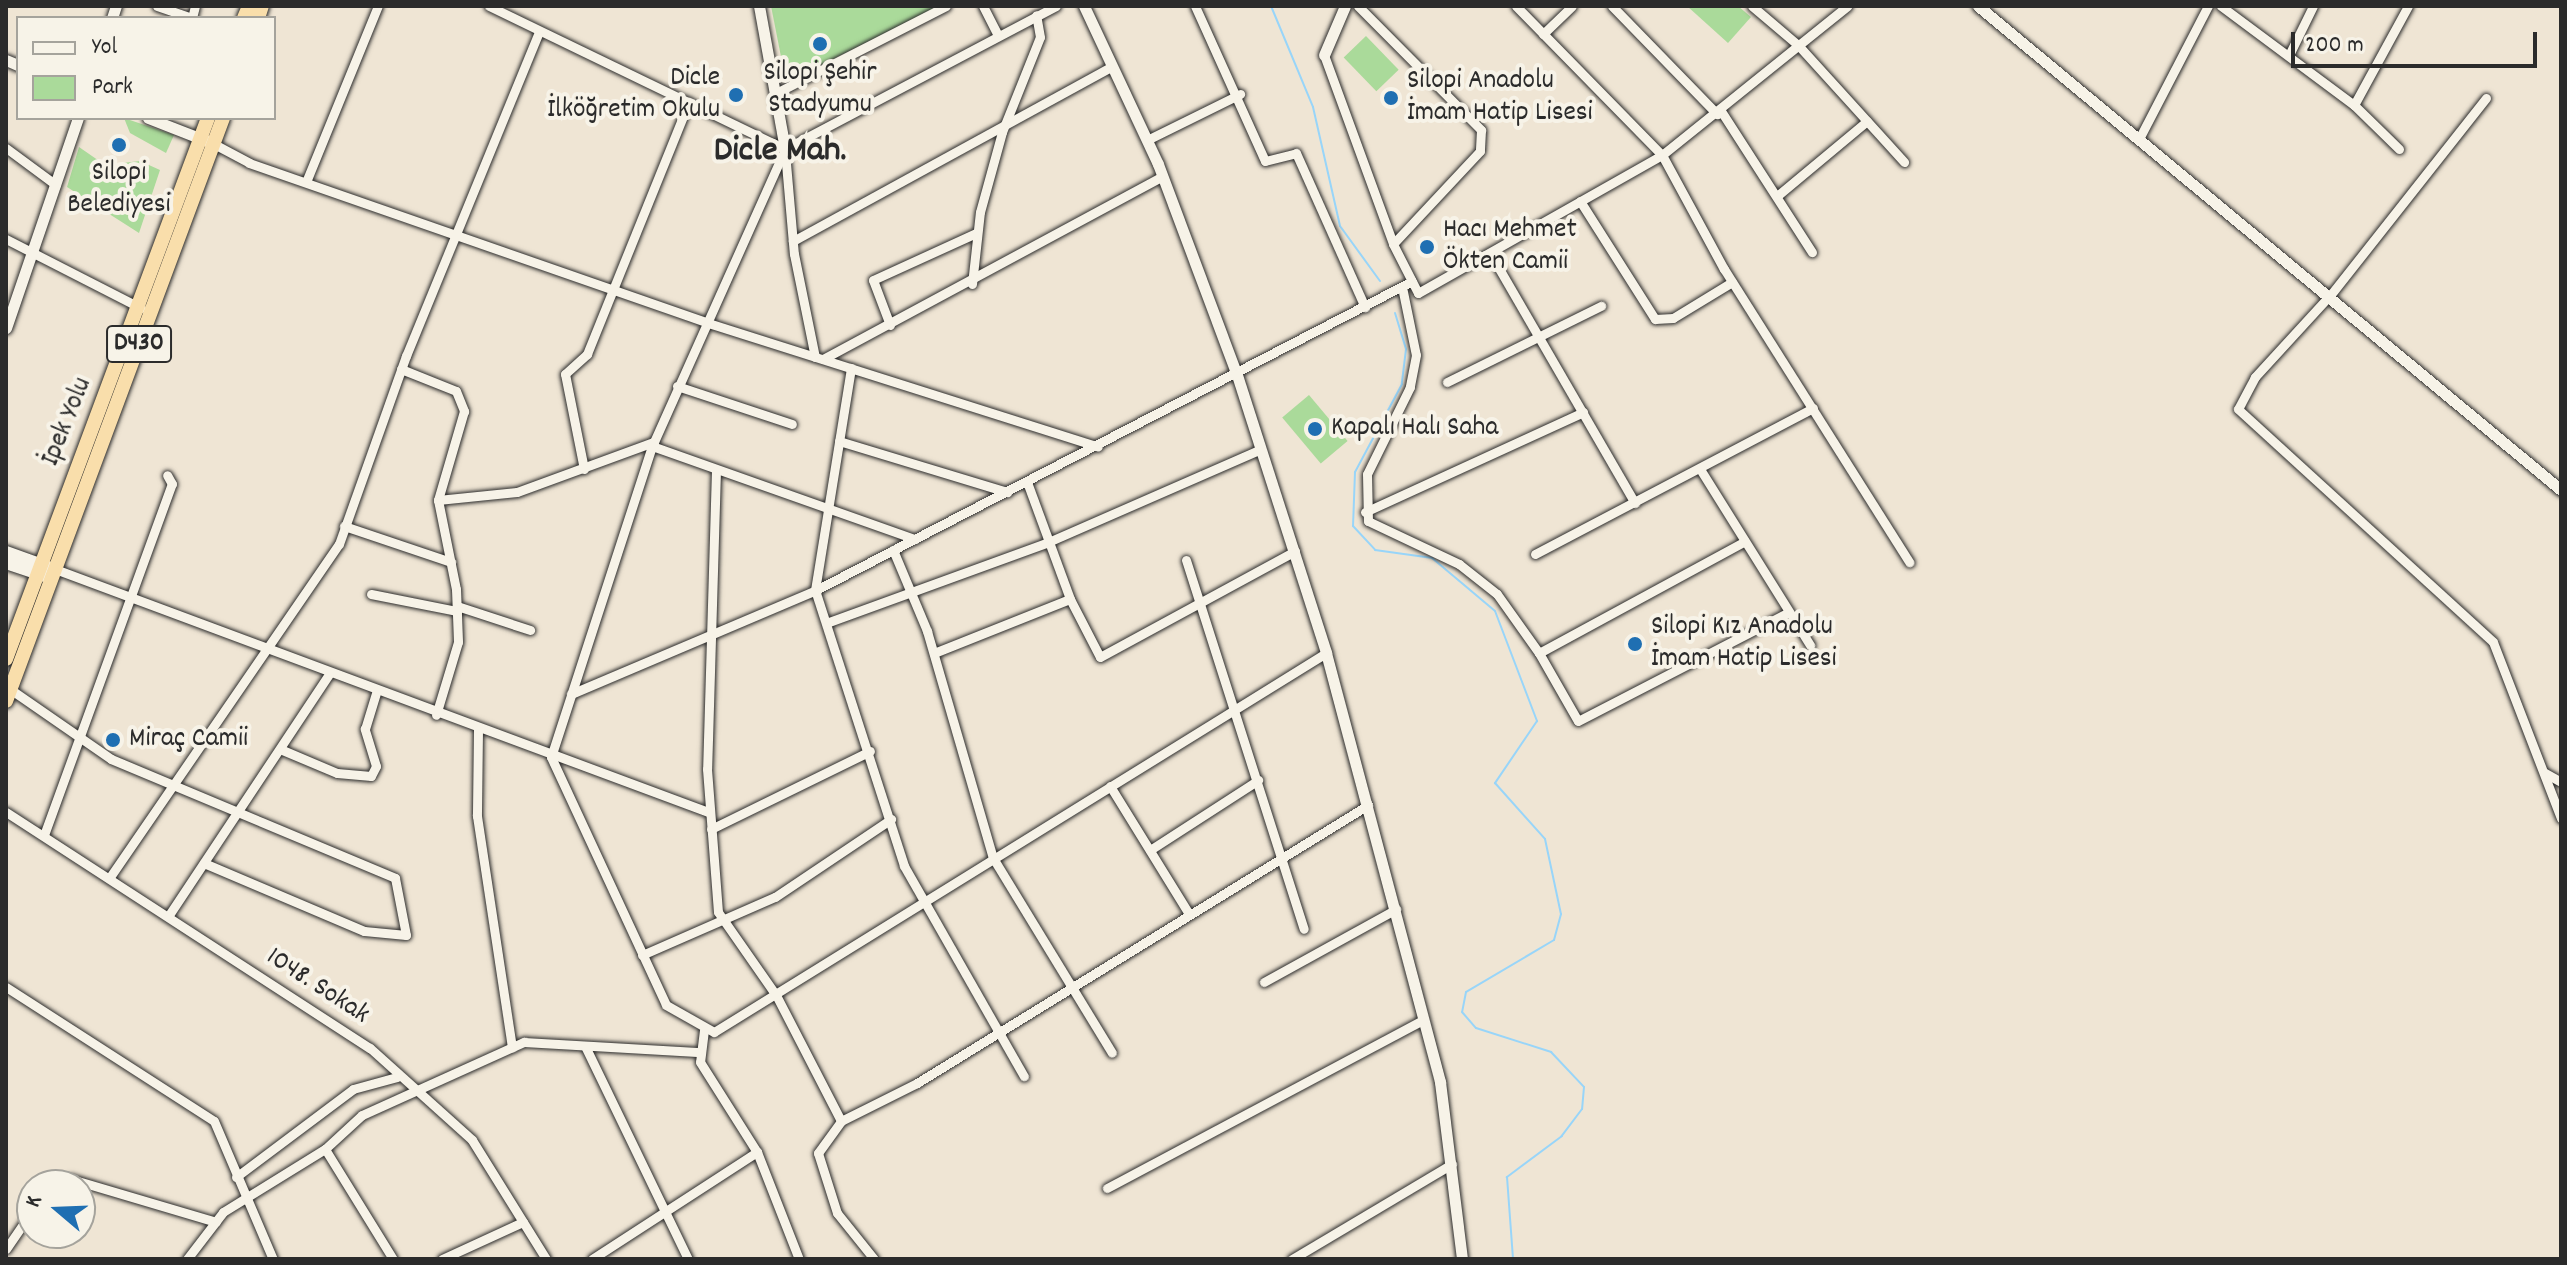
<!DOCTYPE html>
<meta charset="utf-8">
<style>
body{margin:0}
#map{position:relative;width:2567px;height:1265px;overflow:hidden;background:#efe5d4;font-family:Dekko,sans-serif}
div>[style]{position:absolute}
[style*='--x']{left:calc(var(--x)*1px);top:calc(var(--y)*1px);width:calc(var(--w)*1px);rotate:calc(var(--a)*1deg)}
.green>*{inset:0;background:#aada9a;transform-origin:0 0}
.stream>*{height:2px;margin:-1px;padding:0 1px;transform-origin:1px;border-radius:1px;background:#98d5f9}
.roads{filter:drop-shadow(0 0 2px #2b2b2b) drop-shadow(0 0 2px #2b2b2b)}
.minor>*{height:9px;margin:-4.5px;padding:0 4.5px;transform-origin:4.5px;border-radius:4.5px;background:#f7f3e8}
.tertiary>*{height:11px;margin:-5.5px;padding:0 5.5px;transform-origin:5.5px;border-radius:5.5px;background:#f7f3e8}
.secondary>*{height:12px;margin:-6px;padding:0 6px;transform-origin:6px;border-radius:6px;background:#f7f3e8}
.trunk>*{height:14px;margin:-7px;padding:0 7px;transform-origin:7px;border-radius:7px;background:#f9deab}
.dots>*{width:22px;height:22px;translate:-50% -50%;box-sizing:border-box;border:4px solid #f7f3e8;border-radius:50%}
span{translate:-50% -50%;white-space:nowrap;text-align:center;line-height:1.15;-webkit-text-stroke:8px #f7f3e8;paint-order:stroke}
.shield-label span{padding:2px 6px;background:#f7f3e8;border:2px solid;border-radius:6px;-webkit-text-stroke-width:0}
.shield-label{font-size:26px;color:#2b2b2b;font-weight:700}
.poi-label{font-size:28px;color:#2b2b2b}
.right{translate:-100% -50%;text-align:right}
.left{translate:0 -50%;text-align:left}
.street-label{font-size:28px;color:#2b2b2b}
.district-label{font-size:36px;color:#2b2b2b;font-weight:700}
.frame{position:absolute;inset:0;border:8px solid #2b2b2b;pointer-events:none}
.legend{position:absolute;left:16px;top:16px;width:260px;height:104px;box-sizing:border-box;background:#f7f3e8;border:2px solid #a5a39c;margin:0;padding:10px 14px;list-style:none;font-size:24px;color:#2b2b2b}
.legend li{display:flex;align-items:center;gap:16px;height:40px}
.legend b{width:40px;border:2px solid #a5a39c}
.north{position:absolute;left:16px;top:1169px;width:80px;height:80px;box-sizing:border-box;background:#f7f3e8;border:2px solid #a5a39c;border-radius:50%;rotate:289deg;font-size:22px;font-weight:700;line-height:32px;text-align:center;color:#2b2b2b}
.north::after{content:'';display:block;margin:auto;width:28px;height:36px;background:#1f6fb2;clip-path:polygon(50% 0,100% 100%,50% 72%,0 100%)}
.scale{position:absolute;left:2291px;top:32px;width:246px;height:36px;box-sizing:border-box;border:4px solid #2b2b2b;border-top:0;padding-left:10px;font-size:24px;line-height:28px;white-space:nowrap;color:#2b2b2b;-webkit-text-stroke:6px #f7f3e8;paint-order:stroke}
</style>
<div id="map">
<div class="green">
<i style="clip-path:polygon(771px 6px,938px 6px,939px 7px,786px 82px)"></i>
<i style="clip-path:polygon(1687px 6px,1738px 6px,1751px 17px,1728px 43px)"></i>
<i style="left:1366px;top:36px;width:47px;height:31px;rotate:46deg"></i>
<i style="clip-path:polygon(124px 118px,174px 135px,166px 153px,130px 133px)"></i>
<i style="clip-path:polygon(79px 147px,105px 165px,140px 161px,160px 170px,139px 233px,67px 187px)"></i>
<i style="left:1309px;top:395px;width:60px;height:35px;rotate:50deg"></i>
</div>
<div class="stream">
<i style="--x:1271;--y:6;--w:109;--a:67.4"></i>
<i style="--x:1313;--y:107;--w:122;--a:77.2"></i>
<i style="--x:1340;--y:226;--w:68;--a:54"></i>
<i style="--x:1395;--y:313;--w:38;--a:73"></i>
<i style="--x:1406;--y:349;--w:35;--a:97"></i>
<i style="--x:1402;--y:384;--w:100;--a:118.1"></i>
<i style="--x:1355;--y:472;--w:54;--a:92.1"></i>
<i style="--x:1353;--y:526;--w:33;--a:47"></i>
<i style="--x:1375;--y:550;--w:58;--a:8"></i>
<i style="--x:1432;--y:558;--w:82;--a:40.1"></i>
<i style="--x:1495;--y:611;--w:118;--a:69.1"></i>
<i style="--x:1537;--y:721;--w:75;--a:124.1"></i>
<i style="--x:1495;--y:783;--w:75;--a:48.2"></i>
<i style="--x:1545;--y:839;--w:77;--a:78"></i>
<i style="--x:1561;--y:914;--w:27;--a:105"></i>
<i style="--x:1554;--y:940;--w:102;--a:149.4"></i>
<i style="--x:1466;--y:992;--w:20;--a:101"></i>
<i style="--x:1462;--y:1012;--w:21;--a:49"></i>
<i style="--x:1476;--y:1028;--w:79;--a:17.7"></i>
<i style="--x:1551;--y:1052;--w:48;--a:46.7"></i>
<i style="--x:1584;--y:1087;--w:22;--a:95"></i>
<i style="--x:1582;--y:1109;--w:34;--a:127"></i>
<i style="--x:1562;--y:1136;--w:69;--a:143.3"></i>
<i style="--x:1507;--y:1177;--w:82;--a:85.8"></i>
</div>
<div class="roads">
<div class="minor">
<i style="--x:157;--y:6;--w:37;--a:19"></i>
<i style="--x:489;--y:6;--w:329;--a:25.8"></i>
<i style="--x:983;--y:6;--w:33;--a:63"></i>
<i style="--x:1056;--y:6;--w:306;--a:152.2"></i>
<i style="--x:785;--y:149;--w:325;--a:114.1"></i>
<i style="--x:652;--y:446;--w:327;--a:108"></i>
<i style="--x:551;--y:757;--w:273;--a:65.1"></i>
<i style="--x:666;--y:1005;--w:55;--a:29.4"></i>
<i style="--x:714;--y:1032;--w:720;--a:-31.77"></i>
<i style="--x:1195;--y:6;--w:170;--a:65.7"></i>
<i style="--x:1265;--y:161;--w:32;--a:-14"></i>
<i style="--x:1296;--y:153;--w:169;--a:65.9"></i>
<i style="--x:1358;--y:6;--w:175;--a:45.2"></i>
<i style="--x:1481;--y:130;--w:21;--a:93"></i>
<i style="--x:1480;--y:151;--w:127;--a:133.1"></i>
<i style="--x:1516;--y:6;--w:209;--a:45.6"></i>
<i style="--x:1662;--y:155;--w:130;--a:61.5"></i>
<i style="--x:1724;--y:269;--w:347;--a:57.7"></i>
<i style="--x:1612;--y:6;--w:151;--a:45.8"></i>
<i style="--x:1752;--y:6;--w:60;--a:40.3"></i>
<i style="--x:1798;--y:45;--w:158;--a:47.8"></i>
<i style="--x:2221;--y:6;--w:166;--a:36.7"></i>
<i style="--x:2354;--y:105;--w:63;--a:44.4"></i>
<i style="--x:192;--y:18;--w:12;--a:-76"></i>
<i style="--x:1543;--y:34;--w:40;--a:-44"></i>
<i style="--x:1324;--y:55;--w:201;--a:69.9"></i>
<i style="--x:1393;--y:244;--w:55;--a:63"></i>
<i style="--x:1418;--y:293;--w:280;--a:-29.5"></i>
<i style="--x:1662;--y:155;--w:238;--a:-38.8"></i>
<i style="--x:2289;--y:55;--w:55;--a:-63.9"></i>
<i style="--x:776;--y:93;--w:191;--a:-27.1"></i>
<i style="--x:2486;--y:98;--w:250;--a:128.3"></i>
<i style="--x:2331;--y:294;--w:113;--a:132.5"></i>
<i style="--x:2255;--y:377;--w:36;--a:118"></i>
<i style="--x:2238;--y:409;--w:345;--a:42.4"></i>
<i style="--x:2493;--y:642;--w:189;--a:68.9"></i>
<i style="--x:2354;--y:105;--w:113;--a:-61.4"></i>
<i style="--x:1721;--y:111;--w:168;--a:57.2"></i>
<i style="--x:2140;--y:137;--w:148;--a:-62.6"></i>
<i style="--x:1147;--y:140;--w:104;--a:-26.3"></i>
<i style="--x:214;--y:144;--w:40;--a:28"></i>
<i style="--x:249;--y:163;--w:483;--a:19.2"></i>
<i style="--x:705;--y:322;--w:412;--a:17.6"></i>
<i style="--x:6;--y:148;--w:62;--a:36.5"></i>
<i style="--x:785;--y:152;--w:102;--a:85"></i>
<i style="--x:794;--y:254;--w:105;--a:78.5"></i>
<i style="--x:306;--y:182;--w:190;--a:-67.8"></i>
<i style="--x:1777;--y:196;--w:117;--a:-39.8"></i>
<i style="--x:1580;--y:201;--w:140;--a:57.6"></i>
<i style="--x:1655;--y:319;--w:18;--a:-3"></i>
<i style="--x:1673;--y:318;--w:69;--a:-31.4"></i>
<i style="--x:6;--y:239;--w:152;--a:27.1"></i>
<i style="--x:793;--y:241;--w:364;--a:-28.7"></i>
<i style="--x:1490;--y:253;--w:289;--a:59.9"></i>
<i style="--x:972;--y:284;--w:72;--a:-83.7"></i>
<i style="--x:980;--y:212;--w:83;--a:-74.6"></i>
<i style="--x:1002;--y:132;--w:102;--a:-68.2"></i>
<i style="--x:1040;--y:37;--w:22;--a:-100"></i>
<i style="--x:1402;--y:287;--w:69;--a:78.4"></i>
<i style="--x:1416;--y:355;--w:33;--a:101"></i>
<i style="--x:1410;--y:387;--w:97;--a:116.3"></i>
<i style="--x:1367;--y:474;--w:47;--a:88.8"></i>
<i style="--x:1368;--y:521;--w:101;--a:25.3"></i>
<i style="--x:1459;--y:564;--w:48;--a:38.3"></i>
<i style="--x:1497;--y:594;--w:72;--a:54.6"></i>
<i style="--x:1539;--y:653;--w:234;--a:-28.5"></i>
<i style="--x:890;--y:325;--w:48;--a:-110.7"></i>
<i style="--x:873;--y:280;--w:113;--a:-24.5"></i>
<i style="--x:823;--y:359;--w:386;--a:-28.3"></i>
<i style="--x:851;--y:368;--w:225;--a:99.2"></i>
<i style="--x:815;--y:590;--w:290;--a:72.1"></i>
<i style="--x:904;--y:866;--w:242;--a:60.3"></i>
<i style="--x:401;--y:369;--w:59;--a:21.8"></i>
<i style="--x:456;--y:391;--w:22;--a:68"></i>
<i style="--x:464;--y:411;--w:93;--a:106.3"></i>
<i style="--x:438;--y:500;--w:91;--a:78.6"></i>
<i style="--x:456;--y:589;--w:53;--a:87.8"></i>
<i style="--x:458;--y:642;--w:76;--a:106.8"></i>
<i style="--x:1447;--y:382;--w:172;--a:-26.3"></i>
<i style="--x:677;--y:386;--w:121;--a:18.3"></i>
<i style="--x:839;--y:441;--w:176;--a:16.9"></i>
<i style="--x:652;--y:446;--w:279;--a:19.5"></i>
<i style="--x:584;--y:469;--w:97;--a:-101.3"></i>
<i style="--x:565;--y:374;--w:30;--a:-42"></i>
<i style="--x:587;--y:354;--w:272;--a:-68"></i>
<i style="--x:1700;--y:469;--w:208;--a:58"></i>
<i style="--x:716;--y:470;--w:299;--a:91.7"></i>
<i style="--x:707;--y:769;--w:143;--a:85.6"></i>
<i style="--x:718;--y:912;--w:101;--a:55.1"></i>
<i style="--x:776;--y:995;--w:142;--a:62.7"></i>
<i style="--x:1027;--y:482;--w:125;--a:69.8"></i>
<i style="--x:438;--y:500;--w:79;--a:-5.8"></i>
<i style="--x:517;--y:492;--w:146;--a:-20.1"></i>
<i style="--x:1365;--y:512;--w:240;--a:-24.6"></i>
<i style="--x:344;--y:526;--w:113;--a:18.6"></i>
<i style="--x:893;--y:550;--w:88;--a:67.2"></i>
<i style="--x:927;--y:631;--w:236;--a:73.8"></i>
<i style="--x:993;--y:858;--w:228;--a:58.6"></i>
<i style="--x:1535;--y:554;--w:314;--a:-27.7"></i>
<i style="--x:1186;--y:560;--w:387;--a:72.3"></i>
<i style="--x:55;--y:569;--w:697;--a:20.41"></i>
<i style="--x:371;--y:594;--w:88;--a:11.2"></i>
<i style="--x:457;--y:606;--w:77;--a:18.2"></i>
<i style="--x:829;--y:622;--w:231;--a:-20"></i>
<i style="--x:1046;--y:543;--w:232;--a:-23.6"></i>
<i style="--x:934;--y:653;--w:146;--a:-21.7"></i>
<i style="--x:1070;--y:599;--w:65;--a:62.7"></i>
<i style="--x:1100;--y:657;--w:222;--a:-28.5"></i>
<i style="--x:1539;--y:653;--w:78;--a:60.2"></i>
<i style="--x:1578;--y:721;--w:237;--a:-27.3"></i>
<i style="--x:10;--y:689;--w:123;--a:34.7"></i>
<i style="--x:111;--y:759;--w:308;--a:22.7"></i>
<i style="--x:395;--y:878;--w:58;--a:79.1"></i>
<i style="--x:406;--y:935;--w:42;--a:-174.6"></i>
<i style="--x:364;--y:931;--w:174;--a:-157"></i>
<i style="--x:571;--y:694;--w:268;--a:-23"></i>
<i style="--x:818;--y:589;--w:669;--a:-27.41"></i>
<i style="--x:478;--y:730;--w:86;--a:90.7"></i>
<i style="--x:477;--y:816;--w:234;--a:81.4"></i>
<i style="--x:280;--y:749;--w:62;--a:22.8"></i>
<i style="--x:337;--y:773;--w:34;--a:5"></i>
<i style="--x:371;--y:776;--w:11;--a:-63"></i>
<i style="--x:376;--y:766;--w:39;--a:-107"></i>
<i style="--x:365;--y:729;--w:39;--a:-73"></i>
<i style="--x:2545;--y:773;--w:18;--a:29"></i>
<i style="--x:1110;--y:786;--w:150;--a:58.3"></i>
<i style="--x:6;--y:812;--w:434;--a:33"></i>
<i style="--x:370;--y:1048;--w:137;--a:42"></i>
<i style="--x:472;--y:1140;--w:140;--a:58.1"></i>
<i style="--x:711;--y:829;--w:177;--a:-26.1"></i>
<i style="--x:44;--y:835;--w:374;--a:-70"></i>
<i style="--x:172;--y:484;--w:10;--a:-119"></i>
<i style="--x:1150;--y:850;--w:129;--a:-32.9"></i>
<i style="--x:110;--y:877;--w:404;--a:-55.5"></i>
<i style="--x:339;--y:544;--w:200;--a:-70.4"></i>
<i style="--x:406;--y:356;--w:351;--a:-67.7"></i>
<i style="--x:169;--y:915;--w:289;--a:-56.4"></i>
<i style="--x:642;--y:955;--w:145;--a:-23.6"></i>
<i style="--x:775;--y:897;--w:140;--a:-33.9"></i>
<i style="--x:1264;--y:982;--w:151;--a:-28.9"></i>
<i style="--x:6;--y:987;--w:247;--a:32.8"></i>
<i style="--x:214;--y:1121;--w:150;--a:66.9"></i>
<i style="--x:704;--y:1030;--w:32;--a:97"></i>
<i style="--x:700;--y:1062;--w:107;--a:57.7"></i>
<i style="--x:757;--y:1152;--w:115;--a:68.6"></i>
<i style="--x:585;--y:1046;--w:237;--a:64.2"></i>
<i style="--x:325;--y:1149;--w:129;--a:58.3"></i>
<i style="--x:236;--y:1177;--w:146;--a:-36.9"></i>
<i style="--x:353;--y:1089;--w:46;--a:-15.3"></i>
<i style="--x:51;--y:1185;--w:21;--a:-17"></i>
<i style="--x:71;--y:1179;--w:151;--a:16.5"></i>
<i style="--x:1107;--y:1188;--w:358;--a:-28"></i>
<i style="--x:6;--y:1249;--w:46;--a:-55.6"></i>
<i style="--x:187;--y:1259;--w:59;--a:-52.5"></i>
<i style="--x:223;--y:1212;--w:120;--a:-31.7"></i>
<i style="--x:325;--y:1149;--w:50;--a:-42.6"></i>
<i style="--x:362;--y:1115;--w:178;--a:-24.3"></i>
<i style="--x:524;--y:1042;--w:173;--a:3.3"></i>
<i style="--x:442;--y:1259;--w:89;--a:-24.6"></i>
<i style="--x:592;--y:1259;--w:197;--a:-33"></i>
<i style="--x:874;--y:1259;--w:59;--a:-128.8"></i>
<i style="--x:837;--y:1213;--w:63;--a:-107.6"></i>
<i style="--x:818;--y:1153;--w:39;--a:-54"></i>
<i style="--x:841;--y:1121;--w:85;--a:-26.6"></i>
<i style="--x:917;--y:1083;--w:530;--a:-31.65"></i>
<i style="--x:1292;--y:1259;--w:186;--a:-30.7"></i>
</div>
<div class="tertiary">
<i style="--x:759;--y:6;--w:145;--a:79.7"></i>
<i style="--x:1084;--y:6;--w:174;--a:64.9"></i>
<i style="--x:1158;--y:164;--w:225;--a:69.5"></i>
<i style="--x:1237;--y:375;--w:292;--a:72.2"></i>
<i style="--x:1326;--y:653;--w:444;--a:75.1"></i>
<i style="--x:1440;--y:1082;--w:178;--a:82.9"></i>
<i style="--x:1978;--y:6;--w:758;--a:39.7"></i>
<i style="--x:112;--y:18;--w:13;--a:-72"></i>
<i style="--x:1324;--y:55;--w:53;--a:-66.8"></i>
<i style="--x:6;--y:60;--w:13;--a:23"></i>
<i style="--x:148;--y:118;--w:63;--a:21.3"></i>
<i style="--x:6;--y:328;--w:222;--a:-71.1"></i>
</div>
<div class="secondary">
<i style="--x:6;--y:552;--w:45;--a:19.7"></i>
<i style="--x:6;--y:563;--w:41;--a:18.4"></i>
</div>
<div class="trunk">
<i style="--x:244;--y:18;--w:13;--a:-67"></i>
<i style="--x:258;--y:18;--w:13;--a:-72"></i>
<i style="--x:6;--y:659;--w:577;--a:-69.53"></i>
<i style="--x:6;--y:701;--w:622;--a:-69.58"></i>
</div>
</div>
<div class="dots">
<i style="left:820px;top:44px;background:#1f6fb2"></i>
<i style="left:736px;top:95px;background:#1f6fb2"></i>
<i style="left:1391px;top:98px;background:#1f6fb2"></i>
<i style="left:119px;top:145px;background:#1f6fb2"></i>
<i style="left:1427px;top:247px;background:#1f6fb2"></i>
<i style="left:1315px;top:429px;background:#1f6fb2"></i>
<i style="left:1635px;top:644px;background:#1f6fb2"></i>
<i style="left:113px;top:740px;background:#1f6fb2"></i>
</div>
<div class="shield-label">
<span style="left:139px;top:344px">D430</span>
</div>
<div class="poi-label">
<span style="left:820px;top:90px">Silopi Şehir<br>Stadyumu</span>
<span class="right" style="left:720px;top:95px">Dicle<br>İlköğretim Okulu</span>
<span class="left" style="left:1407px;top:98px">Silopi Anadolu<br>İmam Hatip Lisesi</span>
<span style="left:119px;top:190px">Silopi<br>Belediyesi</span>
<span class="left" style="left:1443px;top:247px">Hacı Mehmet<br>Ökten Camii</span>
<span class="left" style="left:1331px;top:429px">Kapalı Halı Saha</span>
<span class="left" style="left:1651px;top:644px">Silopi Kız Anadolu<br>İmam Hatip Lisesi</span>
<span class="left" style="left:129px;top:740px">Miraç Camii</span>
</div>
<div class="street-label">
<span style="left:68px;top:422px;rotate:-68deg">İpek Yolu</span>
<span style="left:317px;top:987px;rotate:33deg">1048. Sokak</span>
</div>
<div class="district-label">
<span style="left:780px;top:153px">Dicle Mah.</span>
</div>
<div class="frame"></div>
<ul class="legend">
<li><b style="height:10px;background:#f7f3e8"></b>Yol</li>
<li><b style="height:22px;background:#aada9a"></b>Park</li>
</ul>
<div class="north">K</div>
<div class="scale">200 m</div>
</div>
